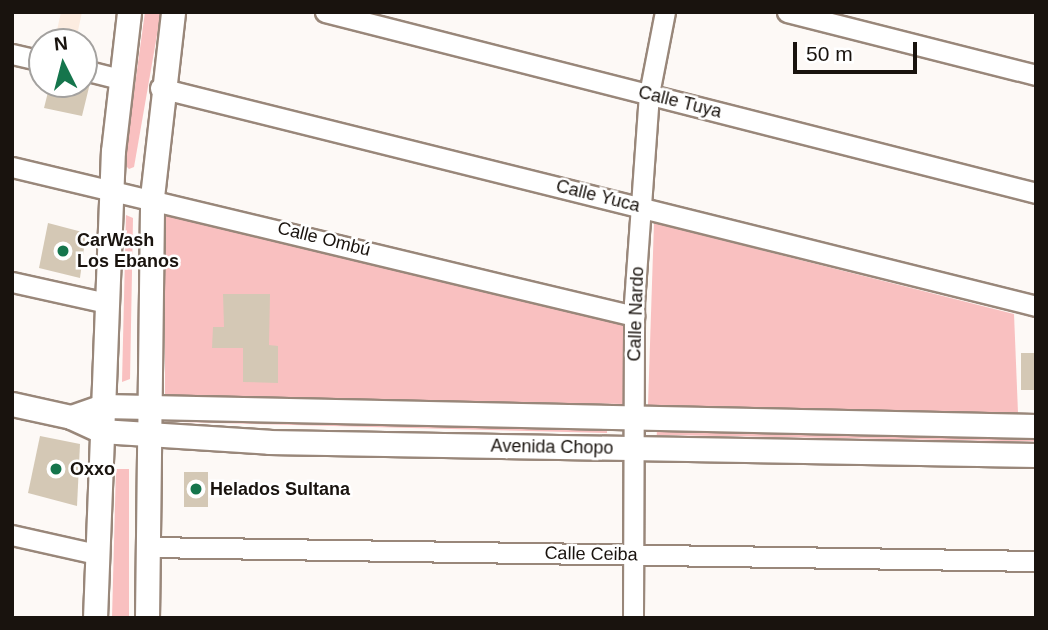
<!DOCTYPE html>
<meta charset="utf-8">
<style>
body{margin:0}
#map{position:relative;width:1048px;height:630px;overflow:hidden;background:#fdf9f6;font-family:Arial,sans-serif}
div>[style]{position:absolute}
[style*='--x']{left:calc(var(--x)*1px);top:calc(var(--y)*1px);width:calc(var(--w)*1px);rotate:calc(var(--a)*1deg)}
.built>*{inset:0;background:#fcece0}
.green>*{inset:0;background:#f9c0c0;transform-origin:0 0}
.building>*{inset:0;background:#d4c8b5;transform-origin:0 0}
.roads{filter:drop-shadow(2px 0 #99877a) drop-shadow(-2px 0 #99877a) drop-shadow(0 2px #99877a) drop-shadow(0 -2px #99877a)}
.minor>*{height:19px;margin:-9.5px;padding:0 9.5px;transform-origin:9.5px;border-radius:9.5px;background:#fff}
.tertiary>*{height:23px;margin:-11.5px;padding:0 11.5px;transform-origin:11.5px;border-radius:11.5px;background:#fff}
.dots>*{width:19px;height:19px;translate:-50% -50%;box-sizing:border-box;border:4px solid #fff;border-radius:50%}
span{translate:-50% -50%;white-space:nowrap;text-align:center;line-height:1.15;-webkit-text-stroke:5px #fff;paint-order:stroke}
.street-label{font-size:18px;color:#19130e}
.poi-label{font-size:18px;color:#19130e;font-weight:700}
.left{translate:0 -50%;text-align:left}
.frame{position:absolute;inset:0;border:14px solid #19130e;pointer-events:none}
.north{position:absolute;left:28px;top:28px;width:70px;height:70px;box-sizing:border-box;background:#fff;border:2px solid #a3a19f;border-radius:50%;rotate:354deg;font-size:19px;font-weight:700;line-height:28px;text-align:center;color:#19130e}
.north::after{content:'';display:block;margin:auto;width:24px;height:32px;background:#15754c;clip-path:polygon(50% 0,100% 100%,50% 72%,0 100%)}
.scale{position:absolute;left:793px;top:42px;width:124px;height:32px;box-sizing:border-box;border:4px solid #19130e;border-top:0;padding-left:9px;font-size:21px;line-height:24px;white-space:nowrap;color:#19130e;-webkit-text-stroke:5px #fff;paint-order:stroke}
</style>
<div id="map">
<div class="built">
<i style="clip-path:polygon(61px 12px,82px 12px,76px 40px,56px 35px)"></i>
</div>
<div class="green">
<i style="clip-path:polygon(145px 12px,161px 12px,134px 167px,129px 169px,124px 164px)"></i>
<i style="clip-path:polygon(165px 206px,626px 323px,624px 404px,165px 396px)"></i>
<i style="clip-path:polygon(126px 215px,133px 218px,130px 379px,122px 382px)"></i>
<i style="clip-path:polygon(654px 223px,1014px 314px,1018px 413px,648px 405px)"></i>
<i style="clip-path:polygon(181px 414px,607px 421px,607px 433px,180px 422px)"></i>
<i style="left:657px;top:423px;width:379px;height:12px;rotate:1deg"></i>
<i style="clip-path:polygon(116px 469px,129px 469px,129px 618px,112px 618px)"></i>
</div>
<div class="building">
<i style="clip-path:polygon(84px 78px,91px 79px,82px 116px,44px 108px,50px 84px,84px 84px)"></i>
<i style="clip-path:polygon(48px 223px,86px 233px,80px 278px,39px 268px)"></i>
<i style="clip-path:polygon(223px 294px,270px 294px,269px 345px,278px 346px,278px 383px,243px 382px,243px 348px,212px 348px,213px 327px,224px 327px)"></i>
<i style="left:1021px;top:353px;width:15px;height:37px"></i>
<i style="clip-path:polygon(40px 436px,80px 444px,77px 506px,28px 493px)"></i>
<i style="left:184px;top:472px;width:24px;height:35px"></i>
</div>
<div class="roads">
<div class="minor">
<i style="--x:325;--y:12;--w:734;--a:14.28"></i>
<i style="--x:787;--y:12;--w:257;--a:14.2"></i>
<i style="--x:12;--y:54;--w:31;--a:13"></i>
<i style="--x:84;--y:70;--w:37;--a:14"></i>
<i style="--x:160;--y:88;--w:903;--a:13.97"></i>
<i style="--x:12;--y:167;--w:640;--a:13.47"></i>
<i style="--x:12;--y:282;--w:97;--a:12.5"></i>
<i style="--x:12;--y:535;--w:86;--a:12.7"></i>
<i style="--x:147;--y:547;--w:889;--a:0.9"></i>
<i style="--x:633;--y:618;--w:315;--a:-89.8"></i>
<i style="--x:634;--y:303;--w:210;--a:-85.9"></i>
<i style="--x:649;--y:94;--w:84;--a:-79"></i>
</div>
<div class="tertiary">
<i style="--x:12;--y:404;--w:60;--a:12.4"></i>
<i style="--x:71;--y:417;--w:33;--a:25"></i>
<i style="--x:101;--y:431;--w:168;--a:3.7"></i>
<i style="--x:269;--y:442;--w:767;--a:0.97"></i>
<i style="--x:71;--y:417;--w:34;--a:-19"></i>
<i style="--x:103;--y:406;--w:933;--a:1.23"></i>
<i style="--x:95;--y:618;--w:467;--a:-87.8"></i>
<i style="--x:113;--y:151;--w:140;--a:-83.4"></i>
<i style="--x:147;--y:618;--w:421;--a:-89.3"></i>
<i style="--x:152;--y:197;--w:186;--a:-83.5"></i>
</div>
</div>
<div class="dots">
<i style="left:63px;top:251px;background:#15754c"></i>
<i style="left:56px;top:469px;background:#15754c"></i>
<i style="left:196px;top:489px;background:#15754c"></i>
</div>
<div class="street-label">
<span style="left:680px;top:102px;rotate:14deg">Calle Tuya</span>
<span style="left:598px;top:196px;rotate:14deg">Calle Yuca</span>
<span style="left:324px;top:239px;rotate:14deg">Calle Ombú</span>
<span style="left:636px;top:314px;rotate:-88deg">Calle Nardo</span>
<span style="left:552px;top:447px;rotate:1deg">Avenida Chopo</span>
<span style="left:591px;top:554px;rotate:1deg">Calle Ceiba</span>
</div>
<div class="poi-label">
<span class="left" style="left:77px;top:251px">CarWash<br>Los Ebanos</span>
<span class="left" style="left:70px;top:469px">Oxxo</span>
<span class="left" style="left:210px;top:489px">Helados Sultana</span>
</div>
<div class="frame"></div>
<div class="north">N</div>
<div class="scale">50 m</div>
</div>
